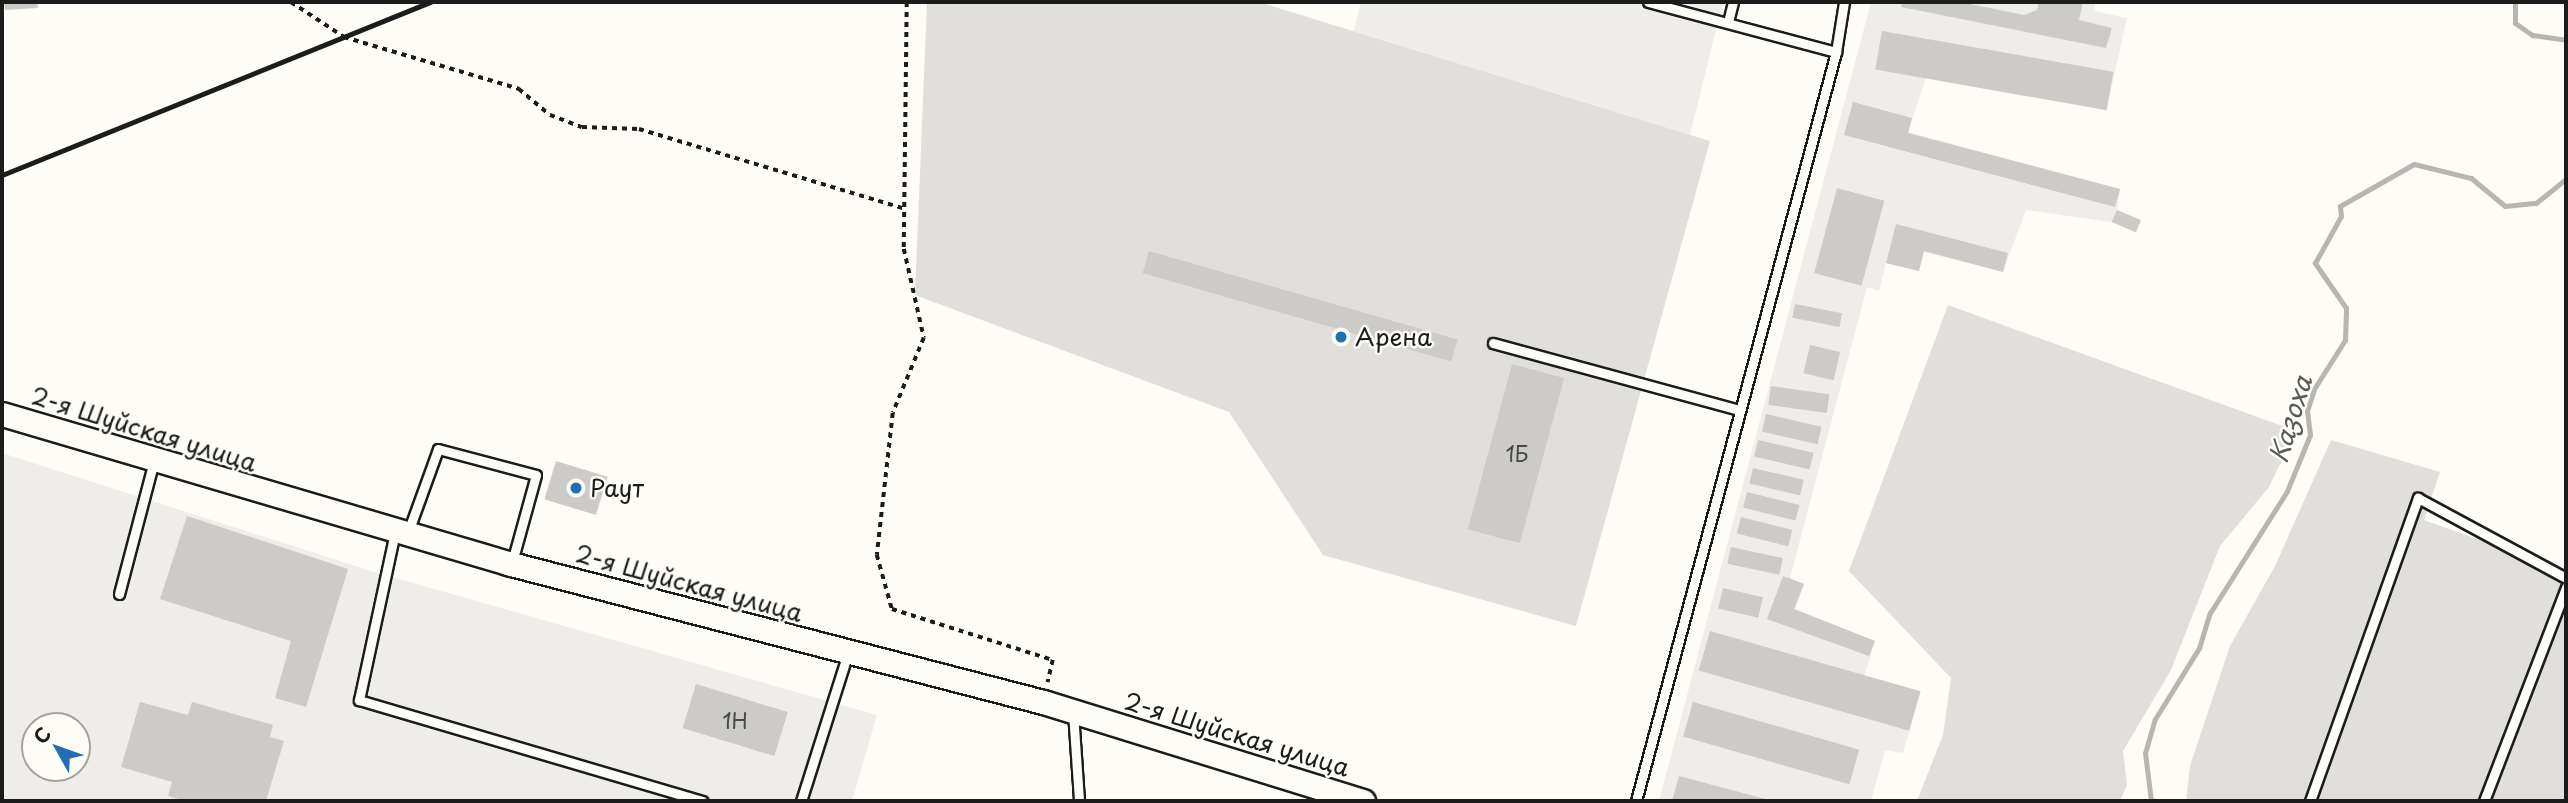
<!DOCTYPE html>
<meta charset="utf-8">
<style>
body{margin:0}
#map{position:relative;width:2568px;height:803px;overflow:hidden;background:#fdfcf7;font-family:"Playpen Sans",sans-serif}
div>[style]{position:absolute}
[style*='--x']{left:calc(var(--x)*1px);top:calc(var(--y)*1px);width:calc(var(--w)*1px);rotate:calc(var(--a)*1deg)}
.built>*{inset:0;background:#eeede9}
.green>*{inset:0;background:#e0dfdb}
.stream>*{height:5px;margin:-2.5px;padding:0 2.5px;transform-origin:2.5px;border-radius:2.5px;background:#b7b6b2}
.building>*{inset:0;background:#cccbc8;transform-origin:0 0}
.path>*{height:3.5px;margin-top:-1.75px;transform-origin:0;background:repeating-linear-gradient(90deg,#1c1c1c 0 5px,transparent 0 10px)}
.roads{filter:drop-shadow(2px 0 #1c1c1c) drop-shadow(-2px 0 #1c1c1c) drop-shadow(0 2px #1c1c1c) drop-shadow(0 -2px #1c1c1c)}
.service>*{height:9px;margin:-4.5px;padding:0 4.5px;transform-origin:4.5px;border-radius:4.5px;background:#fdfcf7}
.tertiary>*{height:23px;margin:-11.5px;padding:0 11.5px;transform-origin:11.5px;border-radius:11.5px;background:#fdfcf7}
.rail>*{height:5px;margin:-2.5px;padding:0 2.5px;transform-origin:2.5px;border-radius:2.5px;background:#1c1c1c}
.dots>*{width:19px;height:19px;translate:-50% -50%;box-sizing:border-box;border:4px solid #fdfcf7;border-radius:50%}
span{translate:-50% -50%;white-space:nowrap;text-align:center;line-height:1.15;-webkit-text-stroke:5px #fdfcf7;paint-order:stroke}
.number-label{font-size:21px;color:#484847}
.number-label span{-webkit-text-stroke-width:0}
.poi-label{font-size:24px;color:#1c1c1c}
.left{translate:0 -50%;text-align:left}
.street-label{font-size:24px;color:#1c1c1c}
.water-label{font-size:26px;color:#5a5a58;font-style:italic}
.frame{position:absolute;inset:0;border:4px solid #1c1c1c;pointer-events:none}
.north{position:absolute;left:21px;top:712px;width:70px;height:70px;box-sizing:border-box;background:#fdfcf7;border:2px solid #a3a29f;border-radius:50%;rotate:310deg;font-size:19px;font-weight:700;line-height:28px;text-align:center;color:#1c1c1c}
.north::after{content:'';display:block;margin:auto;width:24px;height:32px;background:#1f6fb2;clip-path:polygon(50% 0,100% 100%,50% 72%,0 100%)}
</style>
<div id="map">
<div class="built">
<i style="clip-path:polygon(1361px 2px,1723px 2px,1690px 135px,1354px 31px)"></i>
<i style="clip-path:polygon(1871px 2px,2096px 2px,2094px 11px,2127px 18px,2107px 108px,1926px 78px,1908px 132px,2120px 189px,2117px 210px,2141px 220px,2136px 232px,2111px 222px,2026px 210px,2003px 272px,1924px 252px,1919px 271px,1886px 263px,1879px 291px,1867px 287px,1790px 578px,1804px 584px,1795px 609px,1875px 641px,1864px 677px,1920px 693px,1903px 753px,1885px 750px,1871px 801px,1659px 801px)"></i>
<i style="clip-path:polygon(evenodd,2px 453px,371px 571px,877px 715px,852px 801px,2px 801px,2px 453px,35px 726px,77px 726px,77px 768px,35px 768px,35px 726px)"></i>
</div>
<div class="green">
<i style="clip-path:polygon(927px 2px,1259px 2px,1710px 141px,1576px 626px,1323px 555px,1229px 412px,915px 295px)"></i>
<i style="clip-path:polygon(1948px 305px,2296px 431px,2269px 487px,2220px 546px,2171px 670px,2123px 751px,2127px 785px,2120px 801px,1917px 801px,1943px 735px,1951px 678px,1849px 571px)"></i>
<i style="clip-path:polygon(2331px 440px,2440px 472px,2424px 520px,2566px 571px,2566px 801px,2186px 801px,2190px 766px,2230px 646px,2275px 566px)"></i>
</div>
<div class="stream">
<i style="--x:2515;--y:2;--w:21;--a:90"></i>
<i style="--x:2515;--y:23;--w:21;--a:35"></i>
<i style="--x:2532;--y:35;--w:34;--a:8"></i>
<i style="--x:2151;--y:801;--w:48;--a:-97.1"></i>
<i style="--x:2145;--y:753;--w:35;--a:-74"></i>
<i style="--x:2155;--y:719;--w:84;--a:-58.2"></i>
<i style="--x:2199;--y:648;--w:37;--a:-73"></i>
<i style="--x:2210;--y:613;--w:144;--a:-57.7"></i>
<i style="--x:2287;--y:491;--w:61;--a:-67.7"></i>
<i style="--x:2310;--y:435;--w:24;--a:-97"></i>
<i style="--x:2307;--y:411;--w:23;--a:-72"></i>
<i style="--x:2314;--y:389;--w:58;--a:-57.7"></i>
<i style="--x:2345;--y:340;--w:32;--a:-88"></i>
<i style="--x:2346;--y:308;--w:55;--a:-124.6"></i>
<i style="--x:2315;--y:263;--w:54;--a:-61"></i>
<i style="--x:2341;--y:216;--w:10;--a:-96"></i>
<i style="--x:2340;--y:206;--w:85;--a:-29.6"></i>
<i style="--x:2414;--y:164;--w:59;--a:13.8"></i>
<i style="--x:2471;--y:178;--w:44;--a:39.5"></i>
<i style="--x:2505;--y:206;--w:31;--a:-6"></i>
<i style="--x:2536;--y:203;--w:38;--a:-39"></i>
</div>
<div class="building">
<i style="clip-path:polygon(4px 2px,37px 2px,38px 8px,5px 10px)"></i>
<i style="clip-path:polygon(1902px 2px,1960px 2px,2024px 15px,2037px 10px,2039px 2px,2083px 2px,2079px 20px,2112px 28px,2106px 48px,1901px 7px)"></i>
<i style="left:1882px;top:31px;width:235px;height:39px;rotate:10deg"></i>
<i style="clip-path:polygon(1853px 102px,1912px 118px,1908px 133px,2120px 189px,2115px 207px,1844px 135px)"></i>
<i style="left:1837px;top:188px;width:49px;height:88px;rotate:15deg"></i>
<i style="left:2117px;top:210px;width:26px;height:13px;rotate:23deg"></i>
<i style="clip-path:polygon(1896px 224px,2008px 253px,2003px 272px,1924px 251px,1919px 271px,1886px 263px)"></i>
<i style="left:1149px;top:251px;width:321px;height:23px;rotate:16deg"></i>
<i style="left:1795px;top:304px;width:48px;height:14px;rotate:11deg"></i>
<i style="left:1810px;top:345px;width:31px;height:29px;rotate:13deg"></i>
<i style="left:1512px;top:364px;width:54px;height:171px;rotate:15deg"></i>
<i style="left:1771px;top:386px;width:59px;height:19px;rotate:8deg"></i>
<i style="left:1766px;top:414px;width:57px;height:18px;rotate:13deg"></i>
<i style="left:1758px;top:440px;width:57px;height:17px;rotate:13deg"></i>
<i style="left:556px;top:461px;width:54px;height:40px;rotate:17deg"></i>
<i style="left:1753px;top:468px;width:52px;height:16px;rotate:13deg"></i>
<i style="left:1747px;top:492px;width:54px;height:16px;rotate:14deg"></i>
<i style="clip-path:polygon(187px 516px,348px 569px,306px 707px,275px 698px,291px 641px,160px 599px)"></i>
<i style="left:1741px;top:517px;width:53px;height:17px;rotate:14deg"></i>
<i style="left:1731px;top:547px;width:53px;height:17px;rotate:12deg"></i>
<i style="clip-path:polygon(1783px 576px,1804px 584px,1794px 609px,1875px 641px,1869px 656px,1767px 619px)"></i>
<i style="left:1723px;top:588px;width:41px;height:21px;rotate:13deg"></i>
<i style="left:1710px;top:631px;width:219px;height:41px;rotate:16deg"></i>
<i style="left:696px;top:684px;width:96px;height:46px;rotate:17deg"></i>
<i style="clip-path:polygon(140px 702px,188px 715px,192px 702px,273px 725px,270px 737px,284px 741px,266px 801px,186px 801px,168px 796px,172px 782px,121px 767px)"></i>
<i style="left:1693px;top:702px;width:173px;height:36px;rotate:16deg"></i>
<i style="clip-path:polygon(1679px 776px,1769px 800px,1768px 801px,1672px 801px)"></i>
</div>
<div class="path">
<i style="--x:291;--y:2;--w:64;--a:33.4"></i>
<i style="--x:344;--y:37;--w:183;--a:16.5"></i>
<i style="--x:519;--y:89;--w:40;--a:40"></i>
<i style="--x:550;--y:115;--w:34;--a:21"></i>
<i style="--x:582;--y:127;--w:57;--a:2"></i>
<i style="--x:639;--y:129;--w:278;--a:16.7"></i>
<i style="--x:907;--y:2;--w:247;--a:90.7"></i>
<i style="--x:904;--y:249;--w:91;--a:77.3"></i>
<i style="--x:924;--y:338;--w:81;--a:112.5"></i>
<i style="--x:893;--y:413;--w:143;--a:96.4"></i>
<i style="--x:877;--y:555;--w:56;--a:74.5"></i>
<i style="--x:892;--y:609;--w:169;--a:17.6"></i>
<i style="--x:1053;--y:660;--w:23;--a:103"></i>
</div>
<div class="roads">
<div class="service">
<i style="--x:1648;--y:2;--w:195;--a:14.9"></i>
<i style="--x:1728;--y:22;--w:21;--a:-76"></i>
<i style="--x:1493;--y:343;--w:256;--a:15.2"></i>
<i style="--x:395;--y:532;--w:172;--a:102.1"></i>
<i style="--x:359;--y:700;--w:358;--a:16.4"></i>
<i style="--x:408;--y:532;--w:88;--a:-70.1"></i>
<i style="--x:438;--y:449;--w:101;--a:14.9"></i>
<i style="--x:536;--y:475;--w:90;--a:105.4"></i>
<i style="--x:119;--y:594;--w:138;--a:-75.3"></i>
<i style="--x:1073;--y:712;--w:89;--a:86.1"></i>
<i style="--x:801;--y:801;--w:155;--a:-72.4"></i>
<i style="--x:1636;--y:801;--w:775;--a:-75.05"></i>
<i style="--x:1836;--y:52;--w:51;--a:-80.9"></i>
<i style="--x:2310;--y:801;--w:322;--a:-70.4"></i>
<i style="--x:2418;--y:498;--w:168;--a:28.4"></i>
<i style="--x:2484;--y:801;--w:229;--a:-69"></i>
</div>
<div class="tertiary">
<i style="--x:2;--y:414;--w:531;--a:16.42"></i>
<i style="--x:511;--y:564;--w:550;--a:14.54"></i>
<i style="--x:1043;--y:702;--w:335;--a:17.2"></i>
</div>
</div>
<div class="rail">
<i style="--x:2;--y:175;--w:462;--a:-22"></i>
</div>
<div class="dots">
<i style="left:1341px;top:337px;background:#1f6fb2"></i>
<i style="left:576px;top:488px;background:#1f6fb2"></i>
</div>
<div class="number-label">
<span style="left:1517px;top:453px">1Б</span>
<span style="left:735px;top:720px">1Н</span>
</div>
<div class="poi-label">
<span class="left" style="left:1355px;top:337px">Арена</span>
<span class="left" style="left:590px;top:488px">Раут</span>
</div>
<div class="street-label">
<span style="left:144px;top:429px;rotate:17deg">2-я Шуйская улица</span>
<span style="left:689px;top:583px;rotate:15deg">2-я Шуйская улица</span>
<span style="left:1237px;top:734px;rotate:17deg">2-я Шуйская улица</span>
</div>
<div class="water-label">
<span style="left:2290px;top:419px;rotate:-73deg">Казоха</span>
</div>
<div class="frame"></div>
<div class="north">С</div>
</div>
